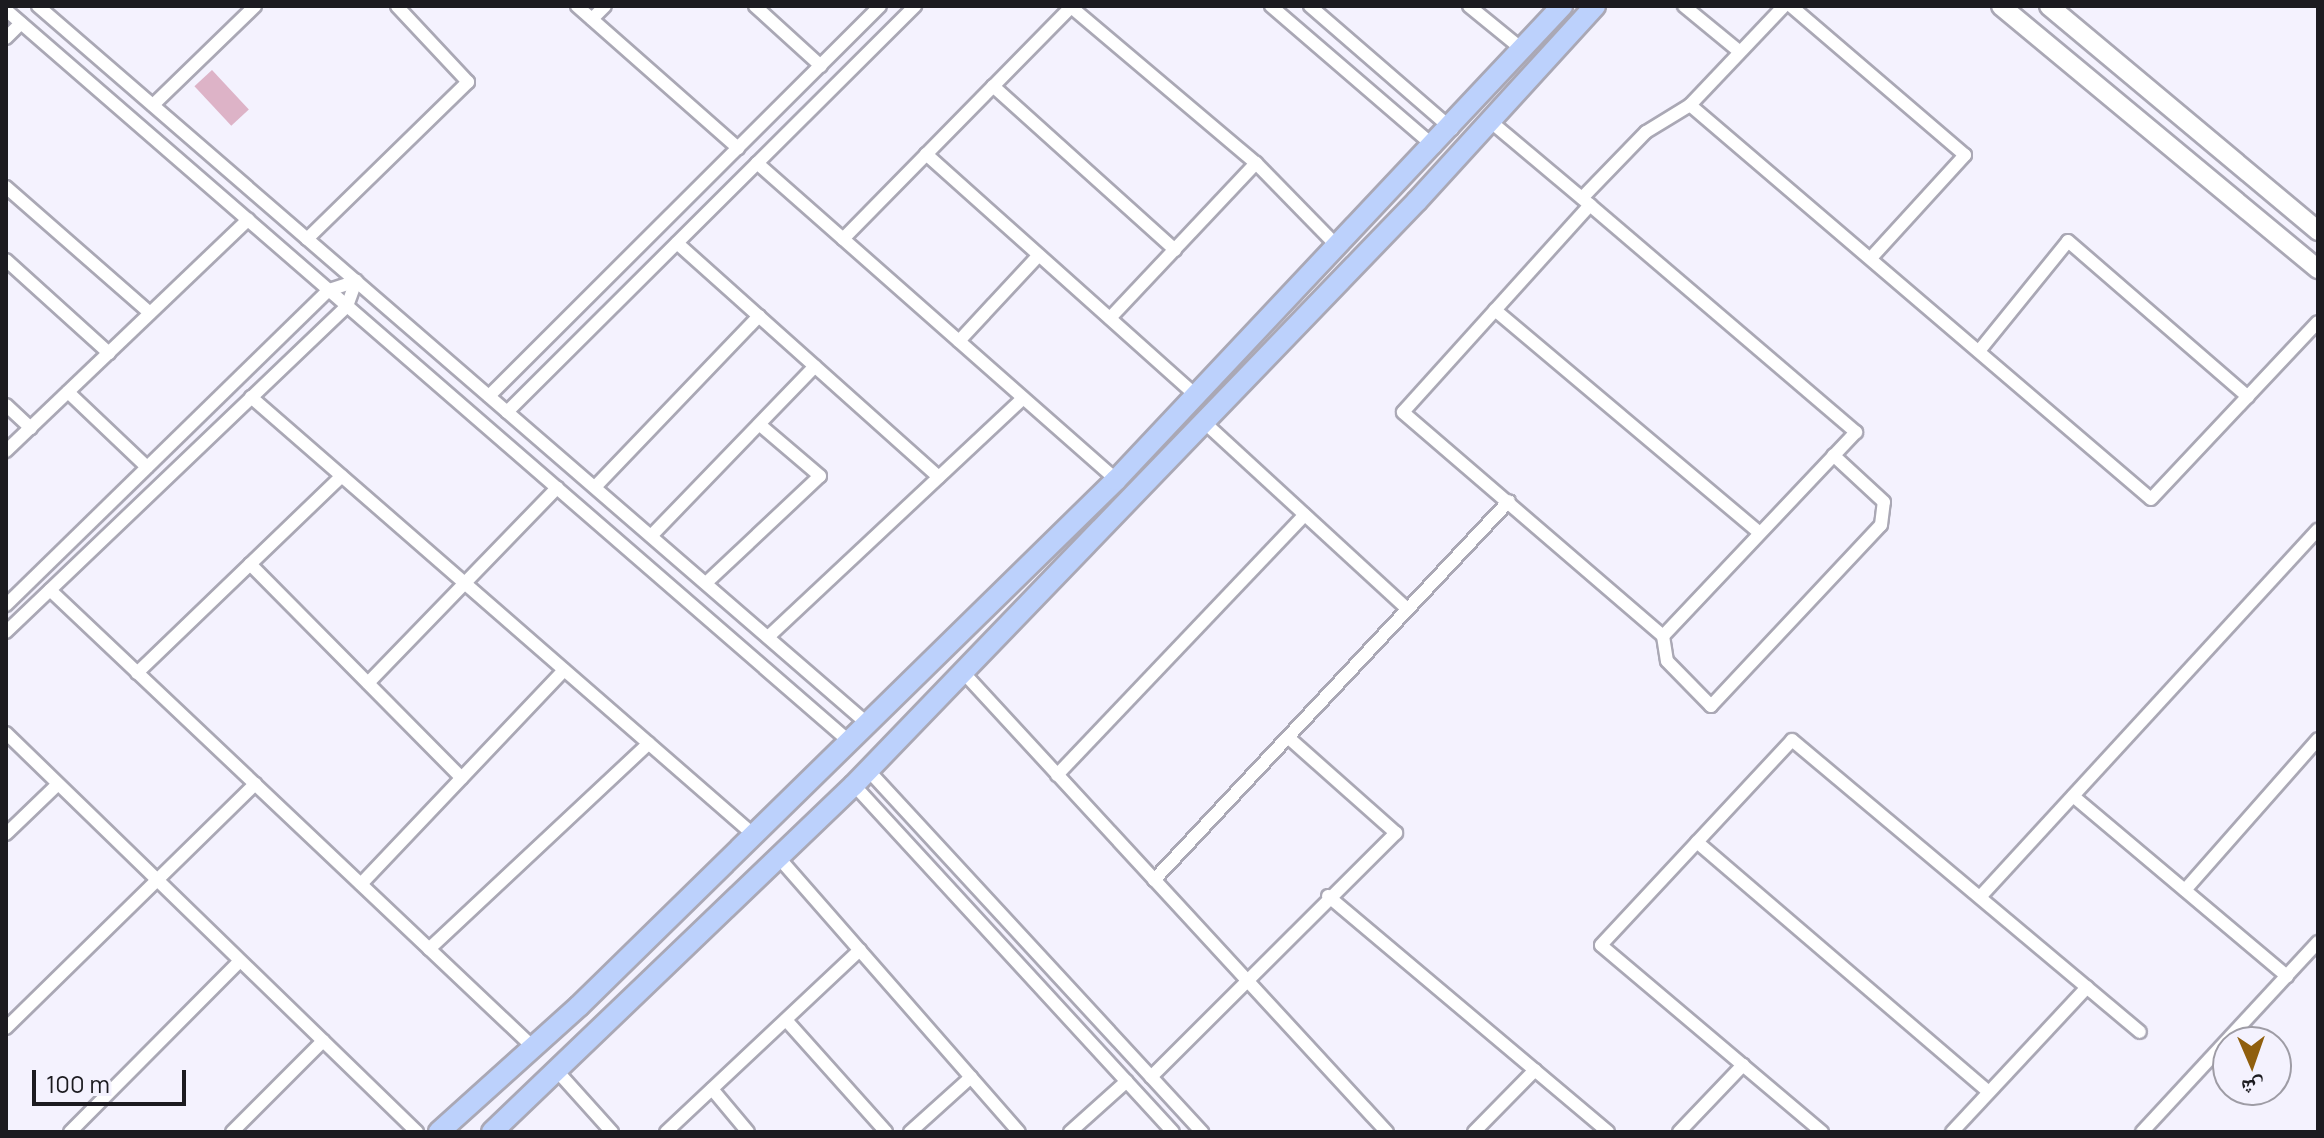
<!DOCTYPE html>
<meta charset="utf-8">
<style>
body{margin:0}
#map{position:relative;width:2324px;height:1138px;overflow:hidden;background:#f4f2fe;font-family:Manrope,"Noto Naskh Arabic",sans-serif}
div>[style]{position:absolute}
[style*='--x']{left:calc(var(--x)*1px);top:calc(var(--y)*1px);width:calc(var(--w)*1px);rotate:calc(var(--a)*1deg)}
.green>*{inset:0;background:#ddb3c7;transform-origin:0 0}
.roads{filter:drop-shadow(2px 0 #aaa8b5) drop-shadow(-2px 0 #aaa8b5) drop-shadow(0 2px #aaa8b5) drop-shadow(0 -2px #aaa8b5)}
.street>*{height:12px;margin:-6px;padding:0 6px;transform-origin:6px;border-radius:6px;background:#fff}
.secondary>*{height:18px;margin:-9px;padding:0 9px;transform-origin:9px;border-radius:9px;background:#fff}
.primary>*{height:20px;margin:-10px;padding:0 10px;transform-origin:10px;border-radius:10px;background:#bcd1fc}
span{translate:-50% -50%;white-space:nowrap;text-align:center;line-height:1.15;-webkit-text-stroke:6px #f4f2fe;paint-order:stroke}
.frame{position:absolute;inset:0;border:8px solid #1c1b20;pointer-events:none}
.north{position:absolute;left:2212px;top:1026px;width:80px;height:80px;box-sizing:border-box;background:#f4f2fe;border:2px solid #9e9ca5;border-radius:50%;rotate:178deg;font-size:22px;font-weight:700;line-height:32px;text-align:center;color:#1c1b20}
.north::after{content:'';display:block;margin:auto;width:28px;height:36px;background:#905f0d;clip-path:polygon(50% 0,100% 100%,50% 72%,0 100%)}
.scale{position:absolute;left:32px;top:1070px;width:154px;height:36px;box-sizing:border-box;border:4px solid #1c1b20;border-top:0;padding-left:10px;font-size:24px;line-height:28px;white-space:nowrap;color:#1c1b20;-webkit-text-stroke:6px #f4f2fe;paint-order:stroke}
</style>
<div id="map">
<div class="green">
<i style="left:212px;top:70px;width:54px;height:24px;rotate:47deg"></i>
</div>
<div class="roads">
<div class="street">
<i style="--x:38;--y:6;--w:1099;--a:40.87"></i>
<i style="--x:577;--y:6;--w:215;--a:41.4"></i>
<i style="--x:755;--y:6;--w:89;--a:42.3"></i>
<i style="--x:1070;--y:6;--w:243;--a:40.2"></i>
<i style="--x:1256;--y:163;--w:117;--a:45.7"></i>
<i style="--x:1271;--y:6;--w:216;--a:40.7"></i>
<i style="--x:1310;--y:6;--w:188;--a:40.9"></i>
<i style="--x:1469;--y:6;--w:70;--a:39.2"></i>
<i style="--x:1684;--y:6;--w:72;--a:39.4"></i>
<i style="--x:1791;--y:6;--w:229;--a:40.6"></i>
<i style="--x:1965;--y:155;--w:139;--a:132.4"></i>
<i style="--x:6;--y:10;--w:1119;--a:40.94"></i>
<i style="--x:592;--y:19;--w:18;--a:-45"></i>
<i style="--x:6;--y:38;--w:21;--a:-45"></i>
<i style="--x:993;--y:86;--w:245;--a:42"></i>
<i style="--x:153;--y:105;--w:142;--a:-44.1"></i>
<i style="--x:1690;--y:105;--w:606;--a:40.52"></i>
<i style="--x:2151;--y:499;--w:243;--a:-46.7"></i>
<i style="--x:1490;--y:121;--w:131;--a:40"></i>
<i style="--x:1590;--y:205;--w:350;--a:40.5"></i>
<i style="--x:1856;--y:432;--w:281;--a:133.4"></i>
<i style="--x:1663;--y:636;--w:343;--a:-139.3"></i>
<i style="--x:1403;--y:412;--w:279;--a:-47.9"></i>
<i style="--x:926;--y:154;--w:363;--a:41.8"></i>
<i style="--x:757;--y:163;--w:479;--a:41.4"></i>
<i style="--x:6;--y:187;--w:191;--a:41.2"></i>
<i style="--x:1582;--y:198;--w:92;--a:-45.9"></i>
<i style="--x:1646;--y:132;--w:52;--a:-31.5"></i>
<i style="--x:1690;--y:105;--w:137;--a:-46.5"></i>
<i style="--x:307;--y:239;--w:225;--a:-44.3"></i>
<i style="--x:468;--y:82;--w:104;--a:-133.1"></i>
<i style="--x:843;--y:239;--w:325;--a:-45.5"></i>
<i style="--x:677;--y:243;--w:351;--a:41.8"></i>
<i style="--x:6;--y:260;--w:139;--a:42.1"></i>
<i style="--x:1495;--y:310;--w:345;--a:40.1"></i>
<i style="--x:1110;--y:318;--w:213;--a:-46.7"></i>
<i style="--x:959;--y:341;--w:117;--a:-47.1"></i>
<i style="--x:1979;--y:351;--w:141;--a:-51"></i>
<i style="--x:2068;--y:241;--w:238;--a:40.9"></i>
<i style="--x:68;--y:392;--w:109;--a:43.5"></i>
<i style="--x:489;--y:396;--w:552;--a:-44.93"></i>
<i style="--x:251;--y:397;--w:668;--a:41.06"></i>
<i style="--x:6;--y:405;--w:34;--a:43"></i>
<i style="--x:507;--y:412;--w:576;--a:-44.86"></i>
<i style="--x:1205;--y:423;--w:275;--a:42.6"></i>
<i style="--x:6;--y:451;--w:335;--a:-43.7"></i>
<i style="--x:595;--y:487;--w:237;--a:-46.2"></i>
<i style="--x:651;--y:536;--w:236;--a:-46"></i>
<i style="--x:250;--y:564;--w:301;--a:45.3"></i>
<i style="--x:706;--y:583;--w:156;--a:-43.2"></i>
<i style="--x:820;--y:476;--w:79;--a:-139.6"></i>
<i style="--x:50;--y:590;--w:665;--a:43.42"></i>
<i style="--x:6;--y:605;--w:451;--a:-44.3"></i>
<i style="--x:329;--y:290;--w:28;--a:-18"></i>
<i style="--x:6;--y:632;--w:472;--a:-43.7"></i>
<i style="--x:347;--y:306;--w:27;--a:-70"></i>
<i style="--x:1663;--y:636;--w:25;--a:81"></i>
<i style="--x:1667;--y:661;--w:63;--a:45.6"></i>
<i style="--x:1711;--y:706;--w:248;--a:-46.8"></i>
<i style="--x:1881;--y:525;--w:23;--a:-83"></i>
<i style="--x:1884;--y:502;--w:69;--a:-137.3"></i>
<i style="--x:768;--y:637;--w:349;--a:-43.1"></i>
<i style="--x:962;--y:671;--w:627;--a:47.33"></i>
<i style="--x:137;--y:673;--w:284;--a:-43.9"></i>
<i style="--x:368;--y:683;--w:272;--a:-45.9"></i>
<i style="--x:6;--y:733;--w:573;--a:44.15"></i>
<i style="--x:868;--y:770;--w:493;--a:47.3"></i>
<i style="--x:1057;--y:775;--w:359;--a:-46.4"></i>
<i style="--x:854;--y:785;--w:471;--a:47.4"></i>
<i style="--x:2073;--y:796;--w:280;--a:40.1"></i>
<i style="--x:6;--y:834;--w:72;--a:-43.9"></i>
<i style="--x:1697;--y:842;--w:384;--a:40.6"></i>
<i style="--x:779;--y:858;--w:364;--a:48.8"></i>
<i style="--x:1154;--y:880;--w:519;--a:-46.87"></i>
<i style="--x:361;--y:884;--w:295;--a:-46.5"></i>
<i style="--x:2185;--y:890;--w:201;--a:-48.6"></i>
<i style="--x:1328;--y:896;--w:366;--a:40.1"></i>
<i style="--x:1980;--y:897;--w:499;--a:-47.4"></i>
<i style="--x:429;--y:949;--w:301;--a:-43.1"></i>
<i style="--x:786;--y:1020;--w:150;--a:48.2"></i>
<i style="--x:6;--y:1028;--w:349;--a:-44.4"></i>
<i style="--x:558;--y:1072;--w:81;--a:48"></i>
<i style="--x:1151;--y:1077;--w:346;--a:-44.9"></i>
<i style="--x:1396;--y:833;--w:144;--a:-138.4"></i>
<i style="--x:712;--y:1089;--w:56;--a:50.1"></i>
<i style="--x:70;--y:1132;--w:241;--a:-45.2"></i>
<i style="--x:232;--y:1132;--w:129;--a:-45"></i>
<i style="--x:666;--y:1132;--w:266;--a:-43.2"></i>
<i style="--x:910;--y:1132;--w:82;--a:-42"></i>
<i style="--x:1070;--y:1132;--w:76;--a:-41.8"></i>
<i style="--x:1474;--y:1132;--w:87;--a:-45.5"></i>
<i style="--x:1679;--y:1132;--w:93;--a:-46.3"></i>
<i style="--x:1822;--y:1132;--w:289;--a:-139.8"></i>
<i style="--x:1601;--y:945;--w:280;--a:-47"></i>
<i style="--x:1792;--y:740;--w:454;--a:40"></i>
<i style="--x:1952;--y:1132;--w:198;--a:-47"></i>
<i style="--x:2142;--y:1132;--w:259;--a:-47.2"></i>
</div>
<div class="secondary">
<i style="--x:2001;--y:6;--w:412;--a:39.7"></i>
<i style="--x:2049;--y:6;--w:351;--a:39.9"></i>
</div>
<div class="primary">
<i style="--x:439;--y:1132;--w:188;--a:-42"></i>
<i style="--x:579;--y:1006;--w:752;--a:-44.41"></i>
<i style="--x:1116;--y:480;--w:651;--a:-46.74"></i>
<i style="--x:492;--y:1132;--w:501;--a:-43.79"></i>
<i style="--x:854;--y:785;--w:811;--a:-46.05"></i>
<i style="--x:1417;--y:201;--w:264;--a:-47.6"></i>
</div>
</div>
<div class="frame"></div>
<div class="north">ش</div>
<div class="scale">100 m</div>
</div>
